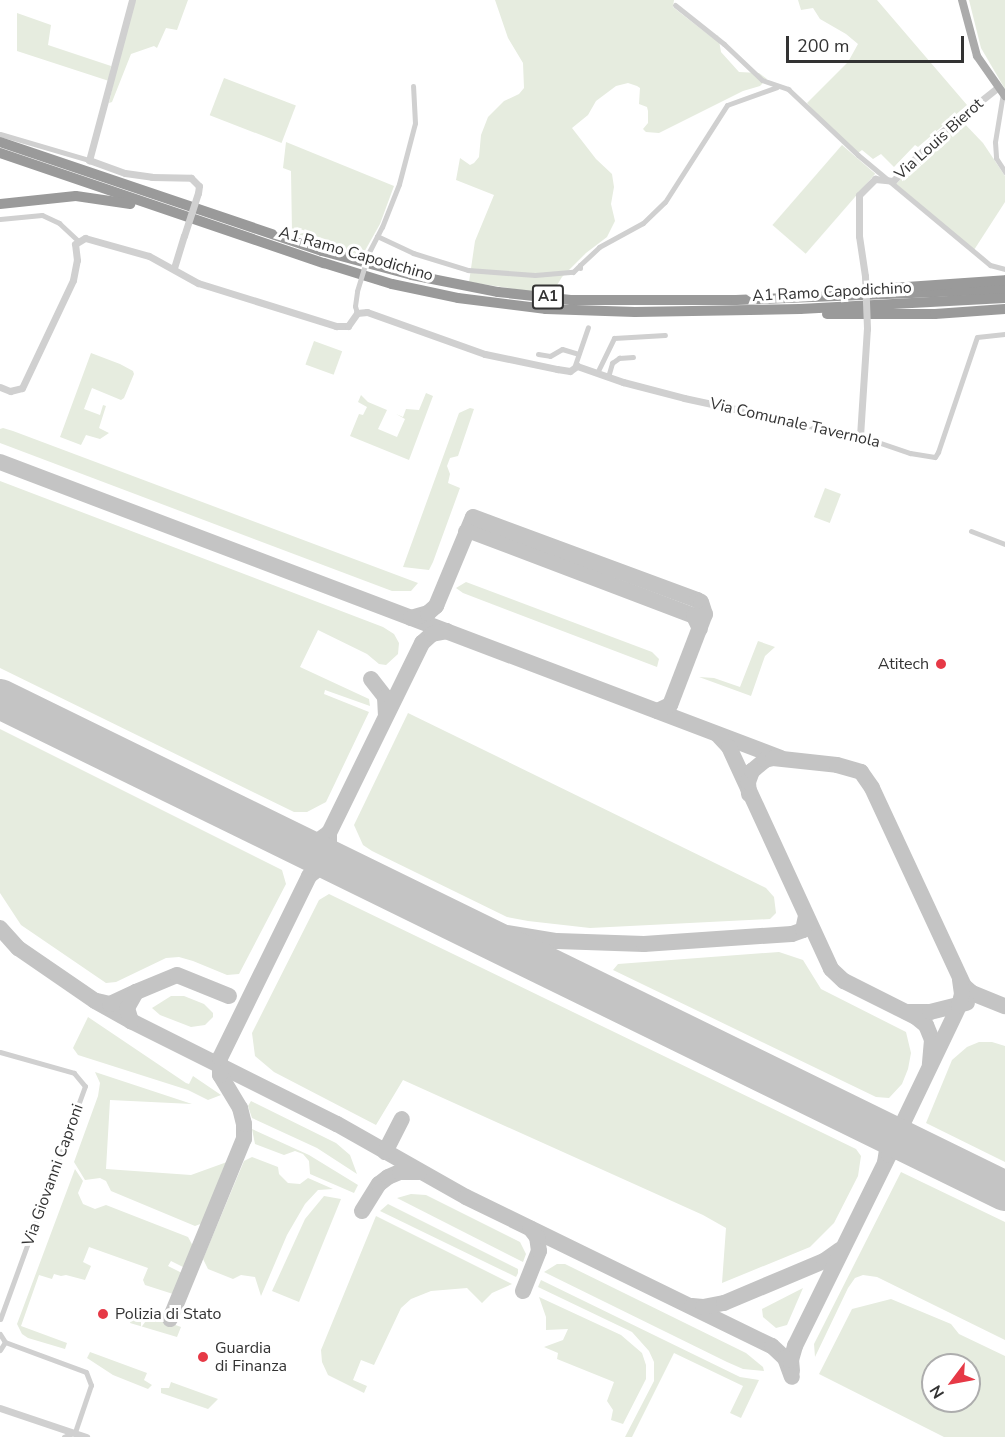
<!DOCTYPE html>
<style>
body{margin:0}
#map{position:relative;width:1005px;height:1437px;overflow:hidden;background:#fff;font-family:"Nunito Sans",sans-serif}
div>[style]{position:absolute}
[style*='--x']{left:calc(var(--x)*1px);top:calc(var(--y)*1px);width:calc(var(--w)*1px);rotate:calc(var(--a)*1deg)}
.green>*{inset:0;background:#e6ecdf;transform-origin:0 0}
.taxiway>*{height:16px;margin:-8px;padding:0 8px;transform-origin:8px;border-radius:8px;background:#c4c4c4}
.runway>*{height:40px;margin:-20px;padding:0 20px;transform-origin:20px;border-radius:20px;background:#c4c4c4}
.minor>*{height:5px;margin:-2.5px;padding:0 2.5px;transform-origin:2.5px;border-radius:2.5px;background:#d0d0d0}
.tertiary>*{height:7px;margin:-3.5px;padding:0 3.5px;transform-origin:3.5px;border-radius:3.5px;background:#d0d0d0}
.primary>*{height:8px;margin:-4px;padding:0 4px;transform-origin:4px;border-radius:4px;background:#ababab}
.motorway>*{height:10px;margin:-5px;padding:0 5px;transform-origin:5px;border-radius:5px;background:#9a9a9a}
.minor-bridge>*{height:5px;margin:-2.5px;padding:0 2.5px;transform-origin:2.5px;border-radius:2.5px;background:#d0d0d0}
.tertiary-bridge>*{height:7px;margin:-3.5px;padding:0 3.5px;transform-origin:3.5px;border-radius:3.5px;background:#d0d0d0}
.dots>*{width:16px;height:16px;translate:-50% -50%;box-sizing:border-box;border:3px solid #fff;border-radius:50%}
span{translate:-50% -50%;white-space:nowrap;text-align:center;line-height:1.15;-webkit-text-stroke:6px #fff;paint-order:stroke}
.shield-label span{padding:2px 4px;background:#fff;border:2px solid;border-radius:4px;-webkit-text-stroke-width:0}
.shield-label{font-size:15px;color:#333;font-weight:700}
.street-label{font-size:16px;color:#333}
.poi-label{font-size:16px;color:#333}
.right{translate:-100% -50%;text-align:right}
.left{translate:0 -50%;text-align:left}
.north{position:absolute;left:921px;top:1353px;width:60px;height:60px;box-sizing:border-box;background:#fff;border:2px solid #adadad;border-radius:50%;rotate:238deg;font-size:16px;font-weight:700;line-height:24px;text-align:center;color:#333}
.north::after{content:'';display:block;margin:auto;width:21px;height:27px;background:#e63946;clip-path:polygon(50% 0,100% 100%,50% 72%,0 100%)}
.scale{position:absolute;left:786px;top:36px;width:178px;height:27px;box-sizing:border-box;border:3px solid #333;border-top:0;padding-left:8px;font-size:18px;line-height:21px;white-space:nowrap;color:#333;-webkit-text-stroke:4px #fff;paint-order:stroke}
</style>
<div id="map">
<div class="green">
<i style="clip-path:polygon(136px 0,188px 0,177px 30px,166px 28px,157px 48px,154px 46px,131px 54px,112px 102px,109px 103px,125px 30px)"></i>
<i style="clip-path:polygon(495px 0,674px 0,673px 7px,683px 15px,714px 39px,718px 35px,721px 52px,739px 72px,759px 73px,767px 79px,760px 86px,743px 91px,659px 133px,646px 132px,643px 129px,648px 123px,648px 111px,647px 107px,639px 104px,640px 88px,637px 86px,628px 83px,616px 86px,596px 101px,588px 115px,572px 128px,596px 159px,612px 174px,614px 187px,611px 204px,615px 221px,607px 237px,586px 253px,562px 277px,554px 290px,541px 293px,469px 282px,475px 241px,494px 195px,456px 180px,460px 158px,470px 165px,474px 163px,479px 157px,481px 135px,488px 117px,504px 101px,519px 94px,524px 88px,523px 63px,508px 38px)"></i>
<i style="clip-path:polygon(798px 0,877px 0,967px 105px,918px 147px,915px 145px,894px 167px,881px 154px,873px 159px,862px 150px,858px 153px,829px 129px,807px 103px,848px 62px,858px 44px,846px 34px,820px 19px,813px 8px,801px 10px)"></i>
<i style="clip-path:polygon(969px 0,1005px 0,1005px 89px,981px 48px)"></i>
<i style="clip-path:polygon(17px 13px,51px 25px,48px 45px,111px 66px,109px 81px,17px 51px)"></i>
<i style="left:224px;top:78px;width:77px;height:40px;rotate:21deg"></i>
<i style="clip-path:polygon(961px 120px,983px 143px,1005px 176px,1005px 202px,974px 250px,896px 184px)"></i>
<i style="clip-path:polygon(286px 142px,394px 186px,380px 224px,362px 256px,310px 237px,292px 233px,291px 171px,283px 168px)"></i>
<i style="left:842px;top:145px;width:44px;height:106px;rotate:41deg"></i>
<i style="left:314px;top:341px;width:30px;height:25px;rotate:20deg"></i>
<i style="clip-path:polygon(91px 353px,120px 364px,133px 371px,134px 374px,124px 398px,121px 400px,92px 388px,84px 409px,100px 415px,103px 405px,106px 406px,99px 428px,109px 433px,100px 439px,86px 435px,81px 445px,60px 437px)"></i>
<i style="clip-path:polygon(426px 393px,433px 396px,409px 460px,350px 436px,359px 414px,363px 415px,367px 407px,358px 402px,361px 395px,368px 402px,387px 410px,378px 429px,397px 437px,405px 419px,396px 414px,403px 417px,406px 409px,419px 410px)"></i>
<i style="clip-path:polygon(470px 408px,474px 409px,458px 456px,450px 458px,447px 466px,450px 474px,448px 483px,460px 488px,433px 562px,429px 570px,403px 567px,459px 413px)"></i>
<i style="clip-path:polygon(3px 428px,13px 431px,418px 583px,411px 591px,392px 591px,0 443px,0 429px)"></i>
<i style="clip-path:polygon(0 481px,383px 627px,394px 634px,399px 643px,398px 654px,386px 665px,379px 664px,367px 654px,318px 630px,300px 667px,369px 699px,370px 706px,325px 690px,324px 694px,369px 712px,326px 802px,307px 812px,294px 812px,0 668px)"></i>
<i style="left:825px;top:488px;width:17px;height:31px;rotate:21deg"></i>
<i style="clip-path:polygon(466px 582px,652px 652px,659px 659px,657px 667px,463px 593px,456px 588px)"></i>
<i style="clip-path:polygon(758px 641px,775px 647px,765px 656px,751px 696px,699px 677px,714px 678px,740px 687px)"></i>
<i style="clip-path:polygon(408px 713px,766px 888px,774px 897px,776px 913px,770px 919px,590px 928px,528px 921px,507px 917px,372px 851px,363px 845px,354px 825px)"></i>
<i style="clip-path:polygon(0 729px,282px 870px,286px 884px,239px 974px,227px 975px,193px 961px,179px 957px,166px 958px,116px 982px,106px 983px,21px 925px,0 893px)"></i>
<i style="clip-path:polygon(329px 894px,856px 1149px,861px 1156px,858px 1176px,834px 1223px,810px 1247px,722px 1283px,726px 1228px,703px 1215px,403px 1080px,376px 1125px,274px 1072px,255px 1056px,252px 1033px,319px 900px)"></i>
<i style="clip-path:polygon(779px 952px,803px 960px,821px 989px,906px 1032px,911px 1053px,908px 1069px,902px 1084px,889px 1098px,876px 1097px,613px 970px,618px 964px)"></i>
<i style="clip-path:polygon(171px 996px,184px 996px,204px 1004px,213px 1013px,213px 1017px,205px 1025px,191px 1027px,160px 1015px,152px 1008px)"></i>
<i style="clip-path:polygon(88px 1017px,186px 1083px,189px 1084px,193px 1076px,221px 1095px,208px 1100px,188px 1090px,78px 1055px,73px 1048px)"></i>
<i style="clip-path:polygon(979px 1042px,992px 1042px,1005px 1046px,1005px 1162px,926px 1123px,952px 1060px,967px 1047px)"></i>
<i style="clip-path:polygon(95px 1072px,192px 1104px,110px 1100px,106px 1169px,191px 1175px,227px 1162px,203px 1223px,195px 1226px,111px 1191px,106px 1181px,100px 1178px,85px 1180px,74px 1162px,98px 1096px,100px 1083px)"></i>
<i style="clip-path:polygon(251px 1101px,336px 1143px,350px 1155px,357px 1174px,317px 1148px,252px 1118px,248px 1106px)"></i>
<i style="clip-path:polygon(252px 1129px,309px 1155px,358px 1185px,354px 1193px,310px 1174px,309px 1161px,303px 1154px,295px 1151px,284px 1155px,255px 1144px)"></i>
<i style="clip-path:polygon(252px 1157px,278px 1167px,279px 1174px,288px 1183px,300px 1184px,308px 1178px,333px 1189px,318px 1190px,305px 1204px,287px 1235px,261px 1296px,255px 1277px,241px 1275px,233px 1279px,208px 1269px,203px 1259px,244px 1161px)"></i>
<i style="clip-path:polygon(75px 1169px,83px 1181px,78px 1193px,83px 1204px,95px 1209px,106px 1205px,188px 1237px,193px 1246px,185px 1268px,171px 1261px,168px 1266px,182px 1273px,173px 1294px,145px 1285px,143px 1280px,148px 1268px,89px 1247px,83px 1262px,91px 1266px,85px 1280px,66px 1275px,61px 1276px,54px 1274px,52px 1279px,39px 1275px,21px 1326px,67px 1343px,65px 1349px,28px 1338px,22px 1334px,17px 1324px)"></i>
<i style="clip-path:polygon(901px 1172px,1005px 1222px,1005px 1340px,877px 1277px,863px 1275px,855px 1278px,848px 1288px,815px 1357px,814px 1344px)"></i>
<i style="clip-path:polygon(411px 1194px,426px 1195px,520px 1242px,526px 1254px,523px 1262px,397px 1198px)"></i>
<i style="clip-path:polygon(324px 1196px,341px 1199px,299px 1302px,272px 1291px,305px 1219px)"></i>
<i style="clip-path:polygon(388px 1204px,518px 1269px,518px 1273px,516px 1277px,380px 1211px)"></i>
<i style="clip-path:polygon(376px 1216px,512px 1284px,492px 1293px,482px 1303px,467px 1288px,431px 1291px,411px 1299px,401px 1308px,374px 1365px,361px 1360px,353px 1380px,367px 1386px,364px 1393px,328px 1375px,322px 1362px,321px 1350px)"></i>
<i style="clip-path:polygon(557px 1264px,565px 1264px,746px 1353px,763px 1367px,764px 1371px,743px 1369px,727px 1362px,544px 1272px)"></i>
<i style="clip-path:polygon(541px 1280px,740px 1377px,759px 1380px,741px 1418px,730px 1413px,743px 1386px,674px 1353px,632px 1437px,625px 1437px,654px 1381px,654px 1362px,649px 1351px,632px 1332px,538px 1287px)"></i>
<i style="clip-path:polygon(803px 1288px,787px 1325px,776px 1328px,763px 1317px,762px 1309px)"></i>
<i style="clip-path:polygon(539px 1297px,621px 1335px,642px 1353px,646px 1365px,646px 1379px,623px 1424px,611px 1420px,613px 1410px,607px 1401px,614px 1382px,557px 1359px,558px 1353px,544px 1347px,563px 1340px,568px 1329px,546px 1330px,546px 1317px)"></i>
<i style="clip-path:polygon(evenodd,891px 1299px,951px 1324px,959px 1334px,1005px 1356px,1005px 1437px,944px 1437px,819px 1374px,852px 1309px,891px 1299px,933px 1365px,969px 1365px,969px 1401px,933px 1401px,933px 1365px)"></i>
<i style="clip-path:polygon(134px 1310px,181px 1327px,177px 1337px,130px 1323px)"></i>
<i style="clip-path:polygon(90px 1352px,147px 1373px,144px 1380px,152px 1385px,148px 1389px,113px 1375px,87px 1358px)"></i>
<i style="clip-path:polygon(171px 1382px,218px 1399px,208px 1409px,161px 1393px,161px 1388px,169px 1388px)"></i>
</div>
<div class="taxiway">
<i style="--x:0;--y:462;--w:835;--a:20.76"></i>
<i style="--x:466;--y:532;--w:7;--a:0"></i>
<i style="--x:473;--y:532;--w:236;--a:20.8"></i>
<i style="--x:694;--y:616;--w:14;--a:65"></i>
<i style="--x:411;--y:618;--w:18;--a:-16"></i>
<i style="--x:428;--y:613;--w:11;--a:-41"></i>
<i style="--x:436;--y:606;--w:96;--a:-67.4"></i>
<i style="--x:473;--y:517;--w:239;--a:20.3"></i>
<i style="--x:697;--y:600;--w:4;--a:27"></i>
<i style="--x:701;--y:602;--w:13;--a:72"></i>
<i style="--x:705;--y:614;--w:97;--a:111"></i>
<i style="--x:670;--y:705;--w:14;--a:155"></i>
<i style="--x:371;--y:679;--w:23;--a:52"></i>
<i style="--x:385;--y:697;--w:17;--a:87"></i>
<i style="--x:718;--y:735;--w:16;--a:47"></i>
<i style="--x:729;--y:747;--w:244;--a:65.3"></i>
<i style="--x:831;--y:969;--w:18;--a:43"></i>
<i style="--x:844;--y:981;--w:80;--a:26.6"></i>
<i style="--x:916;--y:1017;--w:13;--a:39"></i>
<i style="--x:926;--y:1025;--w:16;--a:68"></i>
<i style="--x:932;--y:1040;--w:25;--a:95"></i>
<i style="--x:749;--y:794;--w:12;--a:-95"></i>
<i style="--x:748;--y:782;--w:12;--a:-70"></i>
<i style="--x:752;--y:771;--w:17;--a:-40"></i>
<i style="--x:765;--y:760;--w:8;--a:-14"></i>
<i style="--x:773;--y:758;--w:64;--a:6.2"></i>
<i style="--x:837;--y:765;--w:25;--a:16"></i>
<i style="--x:861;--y:772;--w:19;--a:55"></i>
<i style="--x:872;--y:788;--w:218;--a:65.1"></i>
<i style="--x:964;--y:986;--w:11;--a:41"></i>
<i style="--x:972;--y:993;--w:35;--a:22"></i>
<i style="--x:297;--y:845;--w:18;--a:-6"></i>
<i style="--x:315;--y:843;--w:17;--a:-36"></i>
<i style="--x:341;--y:866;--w:22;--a:-124"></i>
<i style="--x:329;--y:848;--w:15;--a:-90"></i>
<i style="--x:329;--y:833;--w:212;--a:-63.9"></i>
<i style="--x:422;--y:643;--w:13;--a:-42"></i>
<i style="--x:432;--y:634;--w:15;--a:-11"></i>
<i style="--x:463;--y:926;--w:95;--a:9.1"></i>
<i style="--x:557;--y:941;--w:87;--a:2"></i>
<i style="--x:644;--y:944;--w:148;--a:-3.9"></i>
<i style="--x:792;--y:934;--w:12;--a:-20"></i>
<i style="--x:803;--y:930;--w:14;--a:-78"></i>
<i style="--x:0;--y:928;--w:27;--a:48"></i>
<i style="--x:18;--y:948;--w:93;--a:34.5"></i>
<i style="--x:95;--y:1001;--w:41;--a:29.1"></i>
<i style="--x:131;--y:1021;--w:230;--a:26.6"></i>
<i style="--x:337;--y:1124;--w:148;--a:29.5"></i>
<i style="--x:466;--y:1197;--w:340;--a:26"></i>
<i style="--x:772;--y:1346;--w:18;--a:43"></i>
<i style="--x:785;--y:1358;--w:20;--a:70"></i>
<i style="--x:136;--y:992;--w:44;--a:-22.5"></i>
<i style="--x:177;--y:975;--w:56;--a:22"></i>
<i style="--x:97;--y:1001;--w:13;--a:13"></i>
<i style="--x:110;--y:1004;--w:29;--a:-25"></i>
<i style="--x:136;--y:992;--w:18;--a:119"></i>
<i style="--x:127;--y:1008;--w:14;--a:73"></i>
<i style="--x:907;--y:1012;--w:23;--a:0"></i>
<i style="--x:930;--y:1012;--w:38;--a:-14"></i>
<i style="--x:859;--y:1120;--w:22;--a:30"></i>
<i style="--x:878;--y:1131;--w:11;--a:52"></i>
<i style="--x:885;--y:1140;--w:10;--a:79"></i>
<i style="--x:887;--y:1150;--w:12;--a:99"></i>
<i style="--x:916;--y:1148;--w:13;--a:-141"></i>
<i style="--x:906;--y:1140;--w:14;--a:-111"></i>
<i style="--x:901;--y:1127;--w:134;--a:-64.4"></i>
<i style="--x:959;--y:1006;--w:12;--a:-76"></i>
<i style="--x:962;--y:994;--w:15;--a:-98"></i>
<i style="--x:385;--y:1152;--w:37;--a:-63"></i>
<i style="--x:362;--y:1211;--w:32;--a:-58"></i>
<i style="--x:379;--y:1184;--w:11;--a:-38"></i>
<i style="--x:388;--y:1177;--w:13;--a:-23"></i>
<i style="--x:400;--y:1172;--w:19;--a:0"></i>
<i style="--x:523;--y:1291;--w:43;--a:-68.2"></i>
<i style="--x:539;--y:1251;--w:14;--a:-98"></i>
<i style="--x:537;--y:1237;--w:11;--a:-128"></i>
<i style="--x:692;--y:1306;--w:11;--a:5"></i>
<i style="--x:703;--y:1307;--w:21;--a:-11"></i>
<i style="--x:724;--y:1303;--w:108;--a:-22.8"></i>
<i style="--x:824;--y:1261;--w:19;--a:-35"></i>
<i style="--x:170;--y:1319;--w:195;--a:-67.7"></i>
<i style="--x:244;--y:1139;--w:15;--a:-90"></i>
<i style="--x:244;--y:1124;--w:16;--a:-104"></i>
<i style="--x:240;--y:1108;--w:39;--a:-121"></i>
<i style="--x:220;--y:1075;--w:17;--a:-90"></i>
<i style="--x:220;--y:1058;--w:203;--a:-63.9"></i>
<i style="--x:309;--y:876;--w:18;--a:-38"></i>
<i style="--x:323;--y:865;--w:18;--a:3"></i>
<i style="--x:792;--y:1371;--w:11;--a:-95"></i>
<i style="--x:791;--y:1360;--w:15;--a:-74"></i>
<i style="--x:795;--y:1346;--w:213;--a:-63.8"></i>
<i style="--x:889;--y:1155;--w:13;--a:-45"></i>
<i style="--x:898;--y:1146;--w:20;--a:9"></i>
</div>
<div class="runway">
<i style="--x:0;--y:699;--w:1119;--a:26.08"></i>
</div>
<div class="minor">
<i style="--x:675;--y:5;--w:63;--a:38.5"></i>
<i style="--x:724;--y:44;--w:52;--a:43.5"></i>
<i style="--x:762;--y:80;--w:28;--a:19"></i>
<i style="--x:788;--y:89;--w:96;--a:43.3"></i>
<i style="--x:858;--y:155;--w:172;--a:39.8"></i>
<i style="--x:990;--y:265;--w:16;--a:15"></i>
<i style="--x:1003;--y:93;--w:50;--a:99.3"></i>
<i style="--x:995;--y:142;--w:16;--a:86"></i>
<i style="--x:996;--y:158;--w:17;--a:57"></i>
<i style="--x:0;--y:134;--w:93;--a:16.3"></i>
<i style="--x:0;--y:219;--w:42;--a:-5.4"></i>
<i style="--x:42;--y:215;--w:19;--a:25"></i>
<i style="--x:59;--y:223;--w:26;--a:43"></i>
<i style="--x:377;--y:236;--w:40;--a:25"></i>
<i style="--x:413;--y:253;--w:58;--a:17.2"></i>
<i style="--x:468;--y:270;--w:67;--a:4.3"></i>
<i style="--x:535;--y:275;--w:38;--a:-5"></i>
<i style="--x:573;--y:272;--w:10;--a:-45"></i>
<i style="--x:368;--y:254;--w:30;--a:-63"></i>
<i style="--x:382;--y:227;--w:46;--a:-68.4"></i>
<i style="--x:399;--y:184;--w:63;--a:-75.3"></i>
<i style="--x:415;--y:123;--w:37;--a:-93"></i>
<i style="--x:580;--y:268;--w:3;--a:-90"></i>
<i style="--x:580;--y:265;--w:26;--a:-43"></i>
<i style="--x:599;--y:247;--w:50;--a:-28.6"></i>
<i style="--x:643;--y:223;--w:30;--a:-44"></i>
<i style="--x:665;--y:202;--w:115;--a:-57.4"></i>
<i style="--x:727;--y:105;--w:53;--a:-19.8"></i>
<i style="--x:357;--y:313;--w:7;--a:-106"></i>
<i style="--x:355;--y:306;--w:15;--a:-82"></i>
<i style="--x:538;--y:354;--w:12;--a:9"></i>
<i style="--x:550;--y:356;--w:14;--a:-30"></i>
<i style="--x:562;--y:349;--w:17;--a:17"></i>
<i style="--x:574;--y:368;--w:43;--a:-71.1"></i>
<i style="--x:597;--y:373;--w:39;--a:-64"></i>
<i style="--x:614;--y:338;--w:51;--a:-3.4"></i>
<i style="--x:608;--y:377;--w:15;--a:-74"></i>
<i style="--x:612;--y:363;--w:9;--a:-36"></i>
<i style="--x:619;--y:358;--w:14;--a:-4"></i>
<i style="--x:860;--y:436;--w:53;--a:18.8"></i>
<i style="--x:910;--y:453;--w:25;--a:9"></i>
<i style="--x:935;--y:457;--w:6;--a:-59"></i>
<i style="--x:938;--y:452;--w:121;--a:-71.3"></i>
<i style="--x:977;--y:337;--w:28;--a:-6"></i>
<i style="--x:971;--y:531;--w:36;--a:21"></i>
<i style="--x:0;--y:1052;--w:77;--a:15.8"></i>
<i style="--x:74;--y:1073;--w:17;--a:50"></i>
<i style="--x:85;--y:1086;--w:248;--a:110"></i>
<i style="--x:0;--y:1334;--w:9;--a:58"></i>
<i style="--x:5;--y:1342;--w:86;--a:20.3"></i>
<i style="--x:86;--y:1372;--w:14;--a:69"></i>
<i style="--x:91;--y:1385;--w:50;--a:108.8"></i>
<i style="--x:75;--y:1432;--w:12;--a:156"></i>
<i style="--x:0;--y:1350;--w:9;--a:-58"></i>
</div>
<div class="tertiary">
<i style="--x:132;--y:0;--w:166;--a:105"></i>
<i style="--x:89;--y:160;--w:38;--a:20"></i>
<i style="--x:125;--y:173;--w:27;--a:8"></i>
<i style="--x:152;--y:177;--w:39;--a:1"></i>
<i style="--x:191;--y:178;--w:11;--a:45"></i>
<i style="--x:199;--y:186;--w:7;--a:98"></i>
<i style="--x:174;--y:268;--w:34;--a:-73"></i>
<i style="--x:865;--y:276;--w:40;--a:-98.5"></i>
<i style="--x:859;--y:236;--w:41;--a:-90"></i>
<i style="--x:859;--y:195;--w:23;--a:-45"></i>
<i style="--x:875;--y:179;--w:18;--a:6"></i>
<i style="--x:893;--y:181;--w:64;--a:-45.6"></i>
<i style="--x:938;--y:135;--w:75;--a:-38.5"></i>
<i style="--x:0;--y:387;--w:11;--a:22"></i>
<i style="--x:10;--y:391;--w:12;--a:-14"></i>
<i style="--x:22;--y:388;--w:119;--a:-64.7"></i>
<i style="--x:73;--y:280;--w:20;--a:-79"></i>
<i style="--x:77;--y:260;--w:16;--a:-97"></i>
<i style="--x:75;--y:244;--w:12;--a:-31"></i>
<i style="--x:85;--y:238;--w:66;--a:15.7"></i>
<i style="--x:149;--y:256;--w:56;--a:28.9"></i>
<i style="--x:198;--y:283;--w:145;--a:17.3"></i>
<i style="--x:336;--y:326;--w:12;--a:0"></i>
<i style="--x:348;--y:326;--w:16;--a:-55"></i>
<i style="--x:357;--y:313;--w:10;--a:-6"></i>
<i style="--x:367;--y:312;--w:125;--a:19.6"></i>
<i style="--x:485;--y:354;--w:74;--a:11.8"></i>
<i style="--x:557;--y:369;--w:13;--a:9"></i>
<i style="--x:570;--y:371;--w:9;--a:-36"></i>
<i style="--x:577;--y:366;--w:49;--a:19.2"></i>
<i style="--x:623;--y:382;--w:63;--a:14.7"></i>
<i style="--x:684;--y:398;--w:180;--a:12.2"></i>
<i style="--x:860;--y:436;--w:107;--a:-86.3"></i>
<i style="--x:0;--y:1408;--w:91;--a:18.6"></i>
</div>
<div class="primary">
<i style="--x:962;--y:0;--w:58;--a:75"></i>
<i style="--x:977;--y:56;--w:49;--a:55"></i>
</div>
<div class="motorway">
<i style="--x:0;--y:142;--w:340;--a:18.7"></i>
<i style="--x:322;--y:251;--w:93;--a:14.9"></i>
<i style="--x:412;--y:275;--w:88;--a:11.2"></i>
<i style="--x:498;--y:292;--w:73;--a:6.3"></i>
<i style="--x:571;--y:300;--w:165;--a:0"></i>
<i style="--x:736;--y:300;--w:269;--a:-2.3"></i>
<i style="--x:0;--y:153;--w:342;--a:18.8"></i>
<i style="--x:324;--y:263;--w:71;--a:17.2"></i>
<i style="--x:392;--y:284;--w:67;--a:12"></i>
<i style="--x:458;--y:298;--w:89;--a:7.1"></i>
<i style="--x:546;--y:309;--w:89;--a:1.9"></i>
<i style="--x:635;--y:312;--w:165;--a:-1"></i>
<i style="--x:800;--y:309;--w:205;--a:-3.1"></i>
<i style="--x:0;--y:204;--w:76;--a:-6"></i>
<i style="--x:76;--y:196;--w:55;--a:8.4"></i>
<i style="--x:892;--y:288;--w:113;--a:-4"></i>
<i style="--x:827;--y:314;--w:108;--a:0"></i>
<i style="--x:935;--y:314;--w:70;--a:-4.1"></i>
</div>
<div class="minor-bridge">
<i style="--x:357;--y:291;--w:39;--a:-73"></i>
</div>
<div class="tertiary-bridge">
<i style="--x:184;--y:236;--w:45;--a:-72"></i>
<i style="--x:865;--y:276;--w:53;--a:87.8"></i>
</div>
<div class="dots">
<i style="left:941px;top:664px;background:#e63946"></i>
<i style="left:103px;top:1314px;background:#e63946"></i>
<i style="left:203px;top:1357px;background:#e63946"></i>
</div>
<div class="shield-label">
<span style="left:548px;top:297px">A1</span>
</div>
<div class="street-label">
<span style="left:939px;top:139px;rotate:-42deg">Via Louis Bierot</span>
<span style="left:356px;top:254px;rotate:16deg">A1 Ramo Capodichino</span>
<span style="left:832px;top:292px;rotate:-3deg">A1 Ramo Capodichino</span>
<span style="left:795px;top:423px;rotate:13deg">Via Comunale Tavernola</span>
<span style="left:53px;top:1175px;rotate:-70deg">Via Giovanni Caproni</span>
</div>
<div class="poi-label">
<span class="right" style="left:929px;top:664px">Atitech</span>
<span class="left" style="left:115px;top:1314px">Polizia di Stato</span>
<span class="left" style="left:215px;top:1357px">Guardia<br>di Finanza</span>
</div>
<div class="north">N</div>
<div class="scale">200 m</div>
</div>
